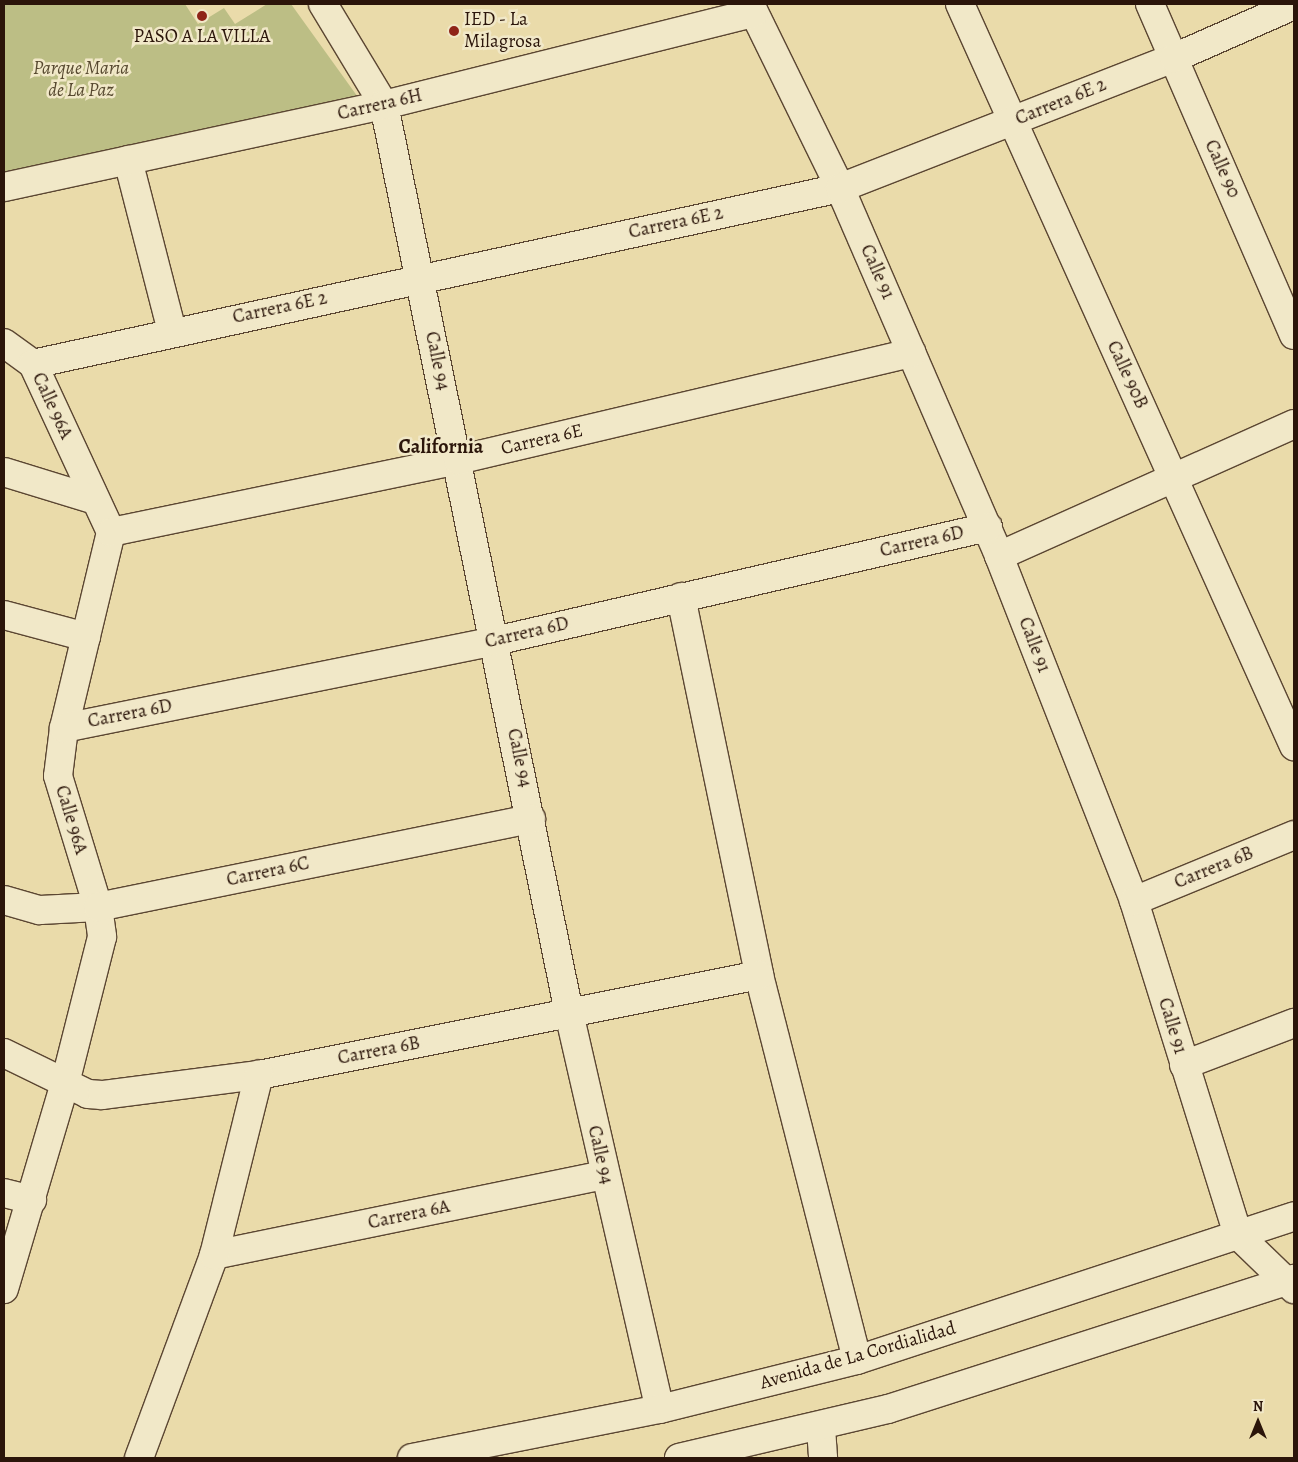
<!DOCTYPE html>
<style>
body{margin:0}
#map{position:relative;width:1298px;height:1462px;overflow:hidden;background:#eadbaa;font-family:Alegreya,serif}
div>[style]{position:absolute}
[style*='--x']{left:calc(var(--x)*1px);top:calc(var(--y)*1px);width:calc(var(--w)*1px);rotate:calc(var(--a)*1deg)}
.green>*{inset:0;background:#bcbe85}
.roads{filter:drop-shadow(1px 0 #5b4632) drop-shadow(-1px 0 #5b4632) drop-shadow(0 1px #5b4632) drop-shadow(0 -1px #5b4632)}
.street>*{height:28px;margin:-14px;padding:0 14px;transform-origin:14px;border-radius:14px;background:#f1e8c8}
.secondary>*{height:28px;margin:-14px;padding:0 14px;transform-origin:14px;border-radius:14px;background:#f1e8c8}
.dots>*{width:14px;height:14px;translate:-50% -50%;box-sizing:border-box;border:2px solid #f1e8c8;border-radius:50%}
span{translate:-50% -50%;white-space:nowrap;text-align:center;line-height:1.15;-webkit-text-stroke:5px #f1e8c8;paint-order:stroke}
.poi-label{font-size:19px;color:#2b150a}
.left{translate:0 -50%;text-align:left}
.park-label{font-size:19px;color:#56482f;font-style:italic}
.street-label{font-size:19px;color:#2b150a}
.neighbourhood-label{font-size:20px;color:#2b150a;font-weight:700}
.frame{position:absolute;inset:0;border:5px solid #2b150a;pointer-events:none}
.north{position:absolute;left:1233px;top:1397px;width:50px;height:50px;-webkit-text-stroke:4px #f1e8c8;paint-order:stroke;rotate:0deg;font-size:14px;font-weight:700;line-height:20px;text-align:center;color:#2b150a}
.north::after{content:'';display:block;margin:auto;width:18px;height:22px;background:#2b150a;clip-path:polygon(50% 0,100% 100%,50% 72%,0 100%)}
</style>
<div id="map">
<div class="green">
<i style="clip-path:polygon(4px 4px,185px 4px,198px 24px,224px 8px,235px 24px,267px 4px,291px 4px,360px 100px,4px 174px)"></i>
</div>
<div class="roads">
<div class="street">
<i style="--x:323;--y:4;--w:118;--a:58.9"></i>
<i style="--x:384;--y:105;--w:927;--a:78.48"></i>
<i style="--x:569;--y:1013;--w:406;--a:77.1"></i>
<i style="--x:750;--y:4;--w:205;--a:63.9"></i>
<i style="--x:840;--y:188;--w:401;--a:66.6"></i>
<i style="--x:999;--y:556;--w:370;--a:68.6"></i>
<i style="--x:1134;--y:901;--w:350;--a:72.7"></i>
<i style="--x:1238;--y:1235;--w:78;--a:44"></i>
<i style="--x:960;--y:4;--w:814;--a:65.77"></i>
<i style="--x:1150;--y:4;--w:361;--a:66.5"></i>
<i style="--x:128;--y:160;--w:177;--a:75.6"></i>
<i style="--x:4;--y:187;--w:389;--a:-12.2"></i>
<i style="--x:384;--y:105;--w:381;--a:-14"></i>
<i style="--x:4;--y:343;--w:36;--a:36"></i>
<i style="--x:33;--y:364;--w:185;--a:65.1"></i>
<i style="--x:111;--y:532;--w:202;--a:103.5"></i>
<i style="--x:64;--y:728;--w:48;--a:97.1"></i>
<i style="--x:58;--y:776;--w:137;--a:73"></i>
<i style="--x:98;--y:907;--w:30;--a:82"></i>
<i style="--x:102;--y:937;--w:151;--a:104.2"></i>
<i style="--x:65;--y:1083;--w:215;--a:106.5"></i>
<i style="--x:33;--y:364;--w:826;--a:-12.3"></i>
<i style="--x:840;--y:188;--w:358;--a:-21.3"></i>
<i style="--x:1174;--y:58;--w:131;--a:-23.8"></i>
<i style="--x:4;--y:472;--w:95;--a:17.1"></i>
<i style="--x:111;--y:532;--w:354;--a:-11.7"></i>
<i style="--x:458;--y:460;--w:466;--a:-13.3"></i>
<i style="--x:999;--y:556;--w:323;--a:-24.1"></i>
<i style="--x:681;--y:597;--w:386;--a:78.3"></i>
<i style="--x:759;--y:975;--w:397;--a:75.7"></i>
<i style="--x:4;--y:615;--w:85;--a:15"></i>
<i style="--x:64;--y:728;--w:440;--a:-11.4"></i>
<i style="--x:495;--y:641;--w:506;--a:-13.02"></i>
<i style="--x:4;--y:900;--w:37;--a:16"></i>
<i style="--x:40;--y:910;--w:58;--a:-3"></i>
<i style="--x:98;--y:907;--w:442;--a:-11.5"></i>
<i style="--x:1134;--y:901;--w:173;--a:-22.4"></i>
<i style="--x:4;--y:1053;--w:93;--a:26"></i>
<i style="--x:88;--y:1094;--w:14;--a:4"></i>
<i style="--x:102;--y:1095;--w:158;--a:-7.3"></i>
<i style="--x:259;--y:1075;--w:510;--a:-11.31"></i>
<i style="--x:1184;--y:1065;--w:118;--a:-20.9"></i>
<i style="--x:4;--y:1193;--w:29;--a:14"></i>
<i style="--x:214;--y:1255;--w:399;--a:-11.6"></i>
<i style="--x:821;--y:1428;--w:30;--a:86"></i>
<i style="--x:139;--y:1458;--w:216;--a:-69.7"></i>
<i style="--x:214;--y:1255;--w:186;--a:-76"></i>
</div>
<div class="secondary">
<i style="--x:412;--y:1458;--w:253;--a:-11.2"></i>
<i style="--x:660;--y:1409;--w:203;--a:-14"></i>
<i style="--x:857;--y:1360;--w:460;--a:-18.2"></i>
<i style="--x:679;--y:1458;--w:215;--a:-13.2"></i>
<i style="--x:888;--y:1409;--w:426;--a:-17.8"></i>
</div>
</div>
<div class="dots">
<i style="left:202px;top:16px;background:#8f2418"></i>
<i style="left:454px;top:31px;background:#8f2418"></i>
</div>
<div class="poi-label">
<span class="left" style="left:464px;top:31px">IED - La<br>Milagrosa</span>
<span style="left:202px;top:37px">PASO A LA VILLA</span>
</div>
<div class="park-label">
<span style="left:81px;top:80px">Parque Maria<br>de La Paz</span>
</div>
<div class="street-label">
<span style="left:1061px;top:102px;rotate:-22deg">Carrera 6E 2</span>
<span style="left:380px;top:105px;rotate:-13deg">Carrera 6H</span>
<span style="left:1222px;top:169px;rotate:66deg">Calle 90</span>
<span style="left:676px;top:223px;rotate:-12deg">Carrera 6E 2</span>
<span style="left:877px;top:272px;rotate:66deg">Calle 91</span>
<span style="left:280px;top:308px;rotate:-12deg">Carrera 6E 2</span>
<span style="left:437px;top:361px;rotate:78deg">Calle 94</span>
<span style="left:1127px;top:375px;rotate:65deg">Calle 90B</span>
<span style="left:52px;top:406px;rotate:65deg">Calle 96A</span>
<span style="left:542px;top:440px;rotate:-13deg">Carrera 6E</span>
<span style="left:922px;top:542px;rotate:-13deg">Carrera 6D</span>
<span style="left:527px;top:633px;rotate:-13deg">Carrera 6D</span>
<span style="left:1034px;top:645px;rotate:69deg">Calle 91</span>
<span style="left:130px;top:714px;rotate:-11deg">Carrera 6D</span>
<span style="left:519px;top:758px;rotate:78deg">Calle 94</span>
<span style="left:71px;top:820px;rotate:73deg">Calle 96A</span>
<span style="left:1214px;top:868px;rotate:-22deg">Carrera 6B</span>
<span style="left:268px;top:872px;rotate:-12deg">Carrera 6C</span>
<span style="left:1172px;top:1026px;rotate:73deg">Calle 91</span>
<span style="left:379px;top:1051px;rotate:-11deg">Carrera 6B</span>
<span style="left:600px;top:1155px;rotate:77deg">Calle 94</span>
<span style="left:409px;top:1215px;rotate:-12deg">Carrera 6A</span>
<span style="left:858px;top:1356px;rotate:-16deg">Avenida de La Cordialidad</span>
</div>
<div class="neighbourhood-label">
<span style="left:441px;top:446px">California</span>
</div>
<div class="frame"></div>
<div class="north">N</div>
</div>
